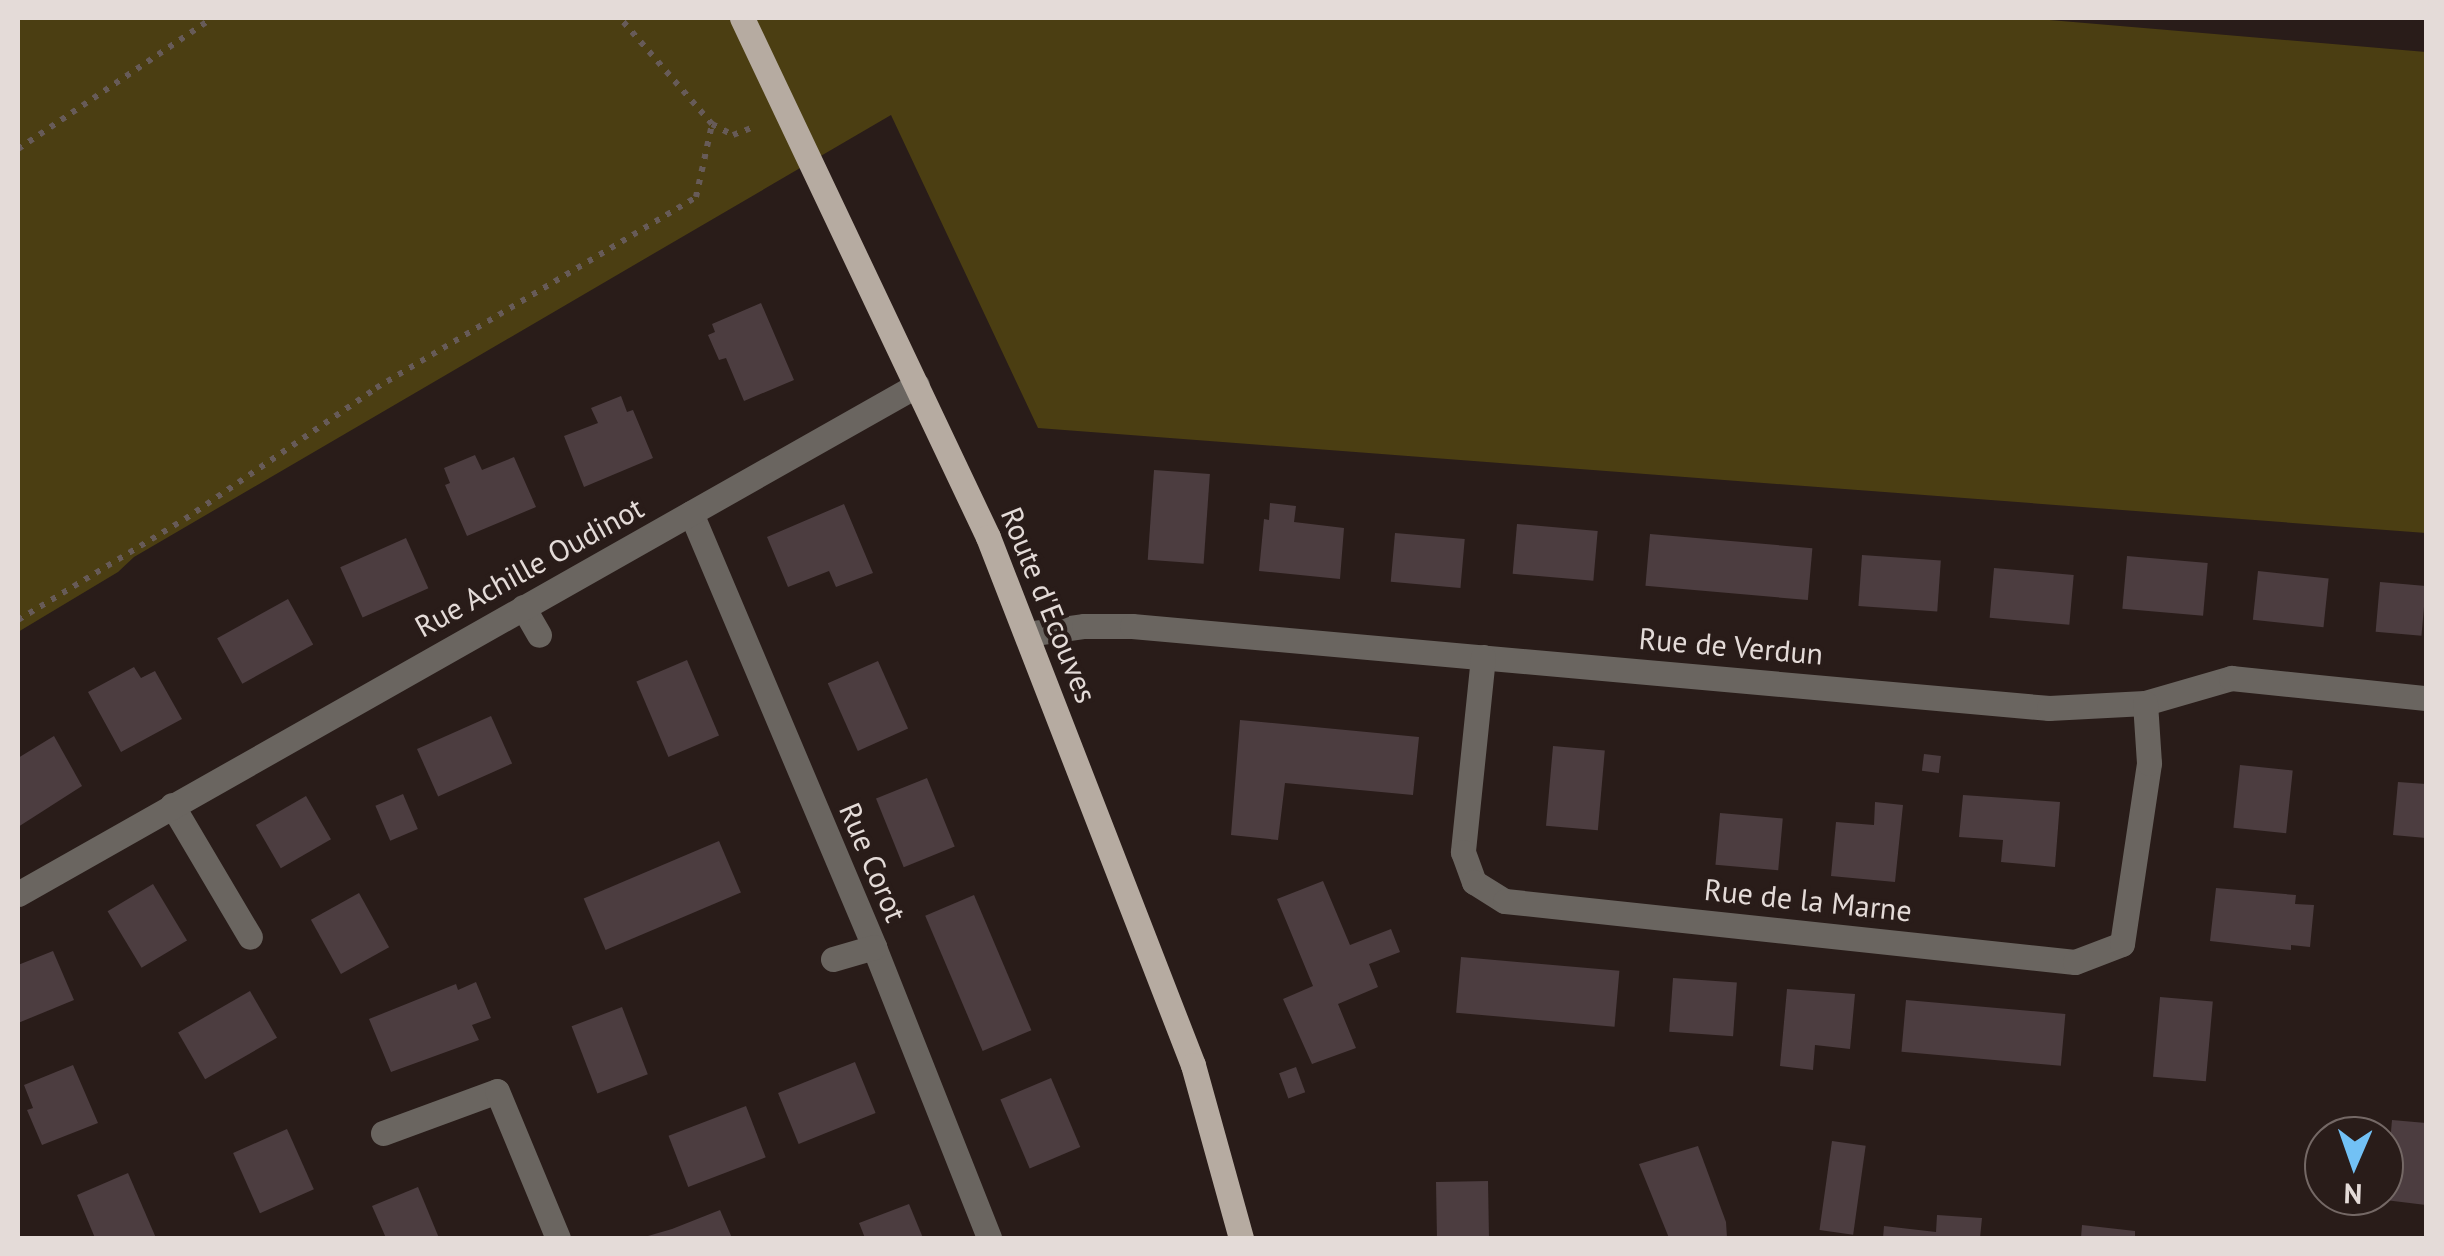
<!DOCTYPE html>
<style>
body{margin:0}
#map{position:relative;width:2444px;height:1256px;overflow:hidden;background:#291c19;font-family:"PT Sans",sans-serif}
div>[style]{position:absolute}
[style*='--x']{left:calc(var(--x)*1px);top:calc(var(--y)*1px);width:calc(var(--w)*1px);rotate:calc(var(--a)*1deg)}
.green>*{inset:0;background:#4b3e12}
.building>*{inset:0;background:#4c3d40;transform-origin:0 0}
.path>*{height:6px;margin-top:-3px;transform-origin:0;background:repeating-linear-gradient(90deg,#675b58 0 5px,transparent 0 13px)}
.minor>*{height:25px;margin:-12.5px;padding:0 12.5px;transform-origin:12.5px;border-radius:12.5px;background:#6a6560}
.major>*{height:25px;margin:-12.5px;padding:0 12.5px;transform-origin:12.5px;border-radius:12.5px;background:#b6aba1}
span{translate:-50% -50%;white-space:nowrap;text-align:center;line-height:1.15;-webkit-text-stroke:8px #291c19;paint-order:stroke}
.street-label{font-size:30px;color:#e4dbd8}
.frame{position:absolute;inset:0;border:20px solid #e4dbd8;pointer-events:none}
.north{position:absolute;left:2304px;top:1116px;width:100px;height:100px;box-sizing:border-box;background:#291c19;border:2px solid #746865;border-radius:50%;rotate:182deg;font-size:28px;font-weight:700;line-height:40px;text-align:center;color:#e4dbd8}
.north::after{content:'';display:block;margin:auto;width:35px;height:45px;background:#72c1f5;clip-path:polygon(50% 0,100% 100%,50% 72%,0 100%)}
</style>
<div id="map">
<div class="green">
<i style="clip-path:polygon(18px 18px,2026px 18px,2426px 52px,2426px 533px,1038px 428px,891px 115px,134px 557px,118px 572px,18px 632px)"></i>
</div>
<div class="building">
<i style="clip-path:polygon(761px 303px,794px 380px,744px 401px,726px 358px,719px 360px,708px 335px,715px 332px,712px 324px)"></i>
<i style="clip-path:polygon(621px 396px,627px 412px,633px 410px,653px 458px,584px 487px,564px 436px,598px 423px,591px 408px)"></i>
<i style="clip-path:polygon(475px 455px,482px 470px,514px 457px,536px 507px,467px 536px,445px 485px,450px 483px,444px 468px)"></i>
<i style="left:1154px;top:470px;width:56px;height:90px;rotate:4deg"></i>
<i style="clip-path:polygon(1270px 503px,1296px 506px,1294px 522px,1344px 528px,1340px 579px,1259px 571px,1264px 519px,1269px 520px)"></i>
<i style="clip-path:polygon(844px 504px,873px 573px,836px 587px,829px 571px,788px 587px,767px 537px)"></i>
<i style="left:1517px;top:524px;width:81px;height:50px;rotate:5deg"></i>
<i style="left:1395px;top:533px;width:70px;height:49px;rotate:5deg"></i>
<i style="left:1650px;top:534px;width:163px;height:52px;rotate:5deg"></i>
<i style="left:406px;top:538px;width:55px;height:72px;rotate:66deg"></i>
<i style="left:1862px;top:555px;width:79px;height:51px;rotate:4deg"></i>
<i style="left:2127px;top:556px;width:81px;height:53px;rotate:5deg"></i>
<i style="left:1994px;top:568px;width:80px;height:50px;rotate:5deg"></i>
<i style="left:2258px;top:571px;width:71px;height:49px;rotate:6deg"></i>
<i style="left:2380px;top:582px;width:46px;height:50px;rotate:5deg"></i>
<i style="left:288px;top:599px;width:52px;height:81px;rotate:61deg"></i>
<i style="left:687px;top:660px;width:82px;height:55px;rotate:67deg"></i>
<i style="left:878px;top:661px;width:74px;height:55px;rotate:66deg"></i>
<i style="clip-path:polygon(134px 667px,141px 678px,155px 671px,182px 719px,121px 752px,88px 692px)"></i>
<i style="left:491px;top:716px;width:52px;height:81px;rotate:66deg"></i>
<i style="clip-path:polygon(1240px 720px,1419px 737px,1413px 795px,1285px 783px,1278px 840px,1231px 835px)"></i>
<i style="clip-path:polygon(54px 736px,82px 786px,18px 827px,18px 758px)"></i>
<i style="left:1553px;top:746px;width:52px;height:80px;rotate:5deg"></i>
<i style="left:1924px;top:754px;width:17px;height:17px;rotate:7deg"></i>
<i style="left:2240px;top:765px;width:53px;height:63px;rotate:6deg"></i>
<i style="left:927px;top:778px;width:74px;height:55px;rotate:68deg"></i>
<i style="clip-path:polygon(2398px 782px,2426px 784px,2426px 838px,2393px 835px)"></i>
<i style="left:403px;top:794px;width:38px;height:30px;rotate:67deg"></i>
<i style="clip-path:polygon(1963px 795px,2060px 802px,2055px 867px,2001px 862px,2003px 840px,1959px 837px)"></i>
<i style="left:306px;top:796px;width:50px;height:58px;rotate:60deg"></i>
<i style="clip-path:polygon(1875px 802px,1903px 805px,1895px 882px,1831px 876px,1836px 822px,1874px 825px)"></i>
<i style="left:1720px;top:813px;width:63px;height:52px;rotate:5deg"></i>
<i style="left:719px;top:841px;width:56px;height:147px;rotate:67deg"></i>
<i style="clip-path:polygon(1323px 881px,1350px 945px,1391px 929px,1400px 952px,1369px 964px,1378px 987px,1338px 1004px,1356px 1048px,1312px 1064px,1283px 999px,1313px 986px,1277px 899px)"></i>
<i style="left:153px;top:884px;width:66px;height:53px;rotate:59deg"></i>
<i style="clip-path:polygon(2216px 888px,2296px 895px,2295px 904px,2314px 905px,2310px 947px,2291px 945px,2291px 950px,2210px 941px)"></i>
<i style="left:359px;top:893px;width:62px;height:55px;rotate:61deg"></i>
<i style="left:974px;top:895px;width:147px;height:53px;rotate:67deg"></i>
<i style="clip-path:polygon(53px 951px,74px 1000px,18px 1023px,18px 965px)"></i>
<i style="left:1461px;top:957px;width:159px;height:56px;rotate:5deg"></i>
<i style="left:1673px;top:978px;width:64px;height:54px;rotate:4deg"></i>
<i style="clip-path:polygon(476px 982px,491px 1018px,472px 1025px,479px 1040px,391px 1072px,369px 1019px,456px 984px,458px 990px)"></i>
<i style="clip-path:polygon(1787px 989px,1855px 994px,1850px 1049px,1815px 1045px,1813px 1070px,1780px 1066px)"></i>
<i style="left:250px;top:991px;width:54px;height:83px;rotate:60deg"></i>
<i style="left:2160px;top:997px;width:53px;height:80px;rotate:5deg"></i>
<i style="left:1906px;top:1000px;width:160px;height:52px;rotate:5deg"></i>
<i style="left:622px;top:1007px;width:72px;height:54px;rotate:69deg"></i>
<i style="left:855px;top:1062px;width:55px;height:83px;rotate:68deg"></i>
<i style="clip-path:polygon(73px 1065px,98px 1123px,42px 1145px,27px 1110px,33px 1108px,24px 1085px)"></i>
<i style="left:1296px;top:1067px;width:27px;height:18px;rotate:70deg"></i>
<i style="left:1051px;top:1078px;width:75px;height:55px;rotate:67deg"></i>
<i style="left:746px;top:1106px;width:55px;height:83px;rotate:69deg"></i>
<i style="clip-path:polygon(2392px 1120px,2426px 1123px,2426px 1205px,2385px 1200px)"></i>
<i style="left:287px;top:1129px;width:66px;height:59px;rotate:66deg"></i>
<i style="left:1832px;top:1141px;width:34px;height:90px;rotate:8deg"></i>
<i style="clip-path:polygon(1698px 1146px,1726px 1222px,1727px 1238px,1669px 1238px,1639px 1164px)"></i>
<i style="clip-path:polygon(128px 1173px,156px 1238px,95px 1238px,77px 1195px)"></i>
<i style="left:1488px;top:1181px;width:57px;height:52px;rotate:89deg"></i>
<i style="clip-path:polygon(418px 1187px,439px 1238px,386px 1238px,372px 1206px)"></i>
<i style="clip-path:polygon(909px 1204px,923px 1238px,865px 1238px,859px 1223px)"></i>
<i style="clip-path:polygon(720px 1210px,732px 1238px,641px 1238px,672px 1229px)"></i>
<i style="clip-path:polygon(1937px 1215px,1982px 1218px,1980px 1238px,1883px 1238px,1884px 1226px,1936px 1232px)"></i>
<i style="clip-path:polygon(2082px 1225px,2135px 1231px,2135px 1238px,2081px 1238px)"></i>
</div>
<div class="path">
<i style="--x:712;--y:124;--w:24;--a:28"></i>
<i style="--x:733;--y:135;--w:25;--a:-21"></i>
<i style="--x:18;--y:149;--w:234;--a:-34"></i>
<i style="--x:18;--y:620;--w:195;--a:-31.2"></i>
<i style="--x:185;--y:519;--w:232;--a:-34.4"></i>
<i style="--x:376;--y:388;--w:373;--a:-30.8"></i>
<i style="--x:696;--y:197;--w:75;--a:-77.6"></i>
<i style="--x:712;--y:124;--w:140;--a:-131"></i>
</div>
<div class="minor">
<i style="--x:691;--y:513;--w:471;--a:67.1"></i>
<i style="--x:874;--y:947;--w:313;--a:68.4"></i>
<i style="--x:523;--y:607;--w:32;--a:60"></i>
<i style="--x:1027;--y:634;--w:58;--a:-8"></i>
<i style="--x:1084;--y:626;--w:48;--a:0"></i>
<i style="--x:1132;--y:626;--w:921;--a:5.11"></i>
<i style="--x:2049;--y:708;--w:96;--a:-3"></i>
<i style="--x:2145;--y:703;--w:90;--a:-16.2"></i>
<i style="--x:2231;--y:678;--w:196;--a:5.9"></i>
<i style="--x:1483;--y:657;--w:196;--a:95.9"></i>
<i style="--x:1463;--y:852;--w:32;--a:70"></i>
<i style="--x:1474;--y:882;--w:36;--a:32"></i>
<i style="--x:1505;--y:901;--w:573;--a:6.11"></i>
<i style="--x:2075;--y:962;--w:50;--a:-21"></i>
<i style="--x:2122;--y:944;--w:183;--a:-81.5"></i>
<i style="--x:2149;--y:763;--w:60;--a:-93.8"></i>
<i style="--x:172;--y:805;--w:153;--a:59.4"></i>
<i style="--x:18;--y:894;--w:1033;--a:-29.52"></i>
<i style="--x:833;--y:959;--w:43;--a:-16.3"></i>
<i style="--x:383;--y:1133;--w:121;--a:-20.2"></i>
<i style="--x:497;--y:1091;--w:159;--a:67.5"></i>
</div>
<div class="major">
<i style="--x:742;--y:18;--w:574;--a:64.64"></i>
<i style="--x:988;--y:537;--w:566;--a:68.78"></i>
<i style="--x:1193;--y:1065;--w:180;--a:74.5"></i>
</div>
<div class="street-label">
<span style="left:529px;top:567px;rotate:-29deg">Rue Achille Oudinot</span>
<span style="left:1049px;top:605px;rotate:68deg">Route d'Ecouves</span>
<span style="left:1731px;top:646px;rotate:5deg">Rue de Verdun</span>
<span style="left:873px;top:862px;rotate:67deg">Rue Corot</span>
<span style="left:1808px;top:900px;rotate:6deg">Rue de la Marne</span>
</div>
<div class="frame"></div>
<div class="north">N</div>
</div>
